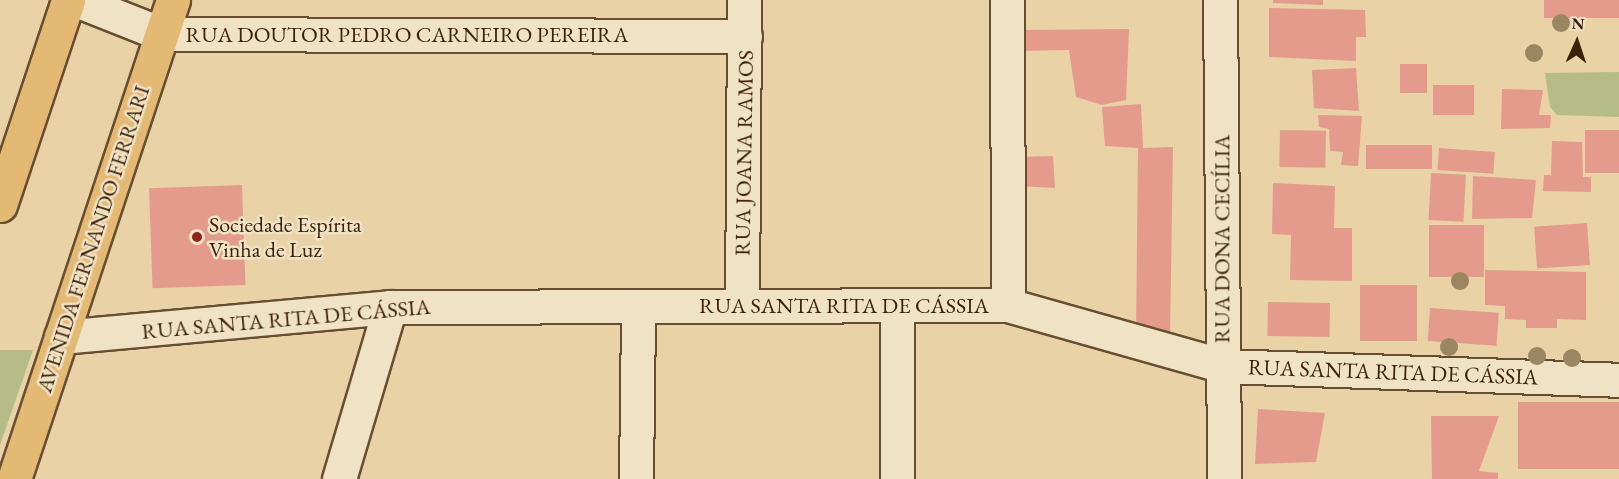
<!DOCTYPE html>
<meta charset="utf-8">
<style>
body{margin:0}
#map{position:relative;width:1619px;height:479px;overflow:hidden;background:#e8d2a6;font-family:"EB Garamond",serif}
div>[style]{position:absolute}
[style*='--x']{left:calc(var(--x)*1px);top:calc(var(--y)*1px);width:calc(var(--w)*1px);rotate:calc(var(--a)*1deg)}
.green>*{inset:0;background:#b5bc87}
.building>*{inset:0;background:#e49b8c;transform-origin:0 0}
.roads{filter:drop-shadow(2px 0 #684e31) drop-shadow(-2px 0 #684e31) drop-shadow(0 2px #684e31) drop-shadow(0 -2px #684e31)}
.minor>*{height:33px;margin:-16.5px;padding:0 16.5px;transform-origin:16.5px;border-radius:16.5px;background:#f0e2c5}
.major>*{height:33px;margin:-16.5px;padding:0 16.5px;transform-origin:16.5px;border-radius:16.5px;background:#e4b973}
.trees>*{width:18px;height:18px;margin:-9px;border-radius:50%;background:#9a8661}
.dots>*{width:16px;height:16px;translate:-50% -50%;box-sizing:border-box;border:3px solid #f0e2c5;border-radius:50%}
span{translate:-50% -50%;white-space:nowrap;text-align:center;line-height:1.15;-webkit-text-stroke:5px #f0e2c5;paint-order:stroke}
.street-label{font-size:22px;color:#3d220a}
.poi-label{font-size:22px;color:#3d220a}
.left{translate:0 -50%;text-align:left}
.north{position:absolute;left:1547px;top:12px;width:60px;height:60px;-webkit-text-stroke:4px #f0e2c5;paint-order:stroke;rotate:3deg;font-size:16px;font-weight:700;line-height:24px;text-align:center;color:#3d220a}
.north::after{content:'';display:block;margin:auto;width:21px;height:27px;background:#3d220a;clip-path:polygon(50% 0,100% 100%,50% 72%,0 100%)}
</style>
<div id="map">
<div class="green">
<i style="clip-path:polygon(1619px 72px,1619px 117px,1557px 115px,1550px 107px,1545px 73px)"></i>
<i style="clip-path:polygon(0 350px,33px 350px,0 445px)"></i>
</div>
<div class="building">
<i style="clip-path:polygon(1273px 0,1323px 0,1323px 5px,1273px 3px)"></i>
<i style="left:1544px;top:0;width:75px;height:18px"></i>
<i style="clip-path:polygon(1269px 8px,1365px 10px,1366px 37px,1356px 37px,1356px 61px,1269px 57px)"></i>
<i style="clip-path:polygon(1129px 29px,1126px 100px,1102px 105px,1076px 97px,1069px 50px,1017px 51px,1017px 30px)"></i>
<i style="left:1400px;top:64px;width:27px;height:29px"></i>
<i style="clip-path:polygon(1356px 68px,1359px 111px,1314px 108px,1312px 70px)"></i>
<i style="left:1474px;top:85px;width:30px;height:41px;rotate:90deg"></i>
<i style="clip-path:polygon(1502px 89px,1543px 90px,1539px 115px,1551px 115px,1550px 128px,1501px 129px)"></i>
<i style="clip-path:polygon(1141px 104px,1143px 148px,1173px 147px,1170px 338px,1136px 336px,1138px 148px,1105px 146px,1102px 107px)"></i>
<i style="clip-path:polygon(1318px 115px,1362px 116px,1358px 166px,1341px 165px,1343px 152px,1330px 151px,1329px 129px,1319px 127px)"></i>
<i style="left:1280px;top:130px;width:46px;height:37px;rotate:1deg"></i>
<i style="left:1585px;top:130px;width:34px;height:43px"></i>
<i style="clip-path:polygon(1552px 141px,1582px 142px,1583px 177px,1591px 177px,1591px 192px,1543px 191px,1544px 175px,1551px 175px)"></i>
<i style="left:1432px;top:145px;width:24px;height:66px;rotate:90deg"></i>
<i style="left:1439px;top:148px;width:56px;height:22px;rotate:4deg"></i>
<i style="clip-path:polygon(1053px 156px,1055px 188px,1018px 186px,1018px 157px)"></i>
<i style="left:1431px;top:173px;width:35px;height:47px;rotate:3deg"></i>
<i style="clip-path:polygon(1473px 176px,1536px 180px,1532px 218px,1472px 219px)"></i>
<i style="clip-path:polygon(1273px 183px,1335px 186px,1334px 228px,1352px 228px,1352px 281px,1290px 280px,1291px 235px,1272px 234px)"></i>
<i style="left:242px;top:185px;width:100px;height:93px;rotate:88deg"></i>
<i style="left:1587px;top:223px;width:42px;height:53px;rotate:86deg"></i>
<i style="left:1429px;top:225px;width:55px;height:52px"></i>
<i style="clip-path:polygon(1485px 270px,1586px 272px,1586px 320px,1557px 319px,1557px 328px,1526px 328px,1526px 320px,1505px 319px,1505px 306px,1485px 305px)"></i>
<i style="left:1360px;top:285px;width:57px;height:56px"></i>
<i style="left:1268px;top:302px;width:62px;height:34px;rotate:1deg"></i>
<i style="left:1430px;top:308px;width:69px;height:33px;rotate:4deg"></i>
<i style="left:1619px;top:402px;width:67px;height:101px;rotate:90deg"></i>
<i style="clip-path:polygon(1258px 409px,1325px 413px,1316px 462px,1255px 464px)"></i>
<i style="clip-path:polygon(1431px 416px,1499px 416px,1479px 471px,1498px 473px,1498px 479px,1432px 479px)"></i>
</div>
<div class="roads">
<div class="minor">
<i style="--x:76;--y:0;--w:92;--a:21.6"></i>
<i style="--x:162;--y:34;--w:583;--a:0.2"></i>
<i style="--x:1007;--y:0;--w:305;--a:89.8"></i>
<i style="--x:1220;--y:0;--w:479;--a:89.5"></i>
<i style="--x:742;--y:306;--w:306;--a:-89.6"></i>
<i style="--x:897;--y:306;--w:173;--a:90"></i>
<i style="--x:61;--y:337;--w:330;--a:-5.2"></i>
<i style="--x:390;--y:307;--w:618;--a:-0.19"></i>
<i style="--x:1008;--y:305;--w:223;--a:15.8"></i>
<i style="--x:1223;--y:366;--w:396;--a:2"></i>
<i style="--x:339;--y:479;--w:179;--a:-73.5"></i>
<i style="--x:636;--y:479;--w:172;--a:-89.3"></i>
</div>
<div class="major">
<i style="--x:0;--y:205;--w:216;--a:-71.6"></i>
<i style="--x:14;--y:479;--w:505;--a:-71.64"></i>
</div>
</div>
<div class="trees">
<i style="left:1561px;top:23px"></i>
<i style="left:1534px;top:53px"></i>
<i style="left:1460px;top:281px"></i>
<i style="left:1449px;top:347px"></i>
<i style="left:1537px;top:356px"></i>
<i style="left:1572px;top:358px"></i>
</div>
<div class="dots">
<i style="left:197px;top:237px;background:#8f2418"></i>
</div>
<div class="street-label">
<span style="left:407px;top:35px">RUA DOUTOR PEDRO CARNEIRO PEREIRA</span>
<span style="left:744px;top:153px;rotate:-89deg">RUA JOANA RAMOS</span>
<span style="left:93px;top:239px;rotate:-72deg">AVENIDA FERNANDO FERRARI</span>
<span style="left:1222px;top:239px;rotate:-90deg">RUA DONA CECÍLIA</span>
<span style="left:844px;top:306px">RUA SANTA RITA DE CÁSSIA</span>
<span style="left:286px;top:319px;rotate:-5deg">RUA SANTA RITA DE CÁSSIA</span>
<span style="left:1393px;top:372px;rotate:2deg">RUA SANTA RITA DE CÁSSIA</span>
</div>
<div class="poi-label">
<span class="left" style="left:209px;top:237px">Sociedade Espírita<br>Vinha de Luz</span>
</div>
<div class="north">N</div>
</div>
